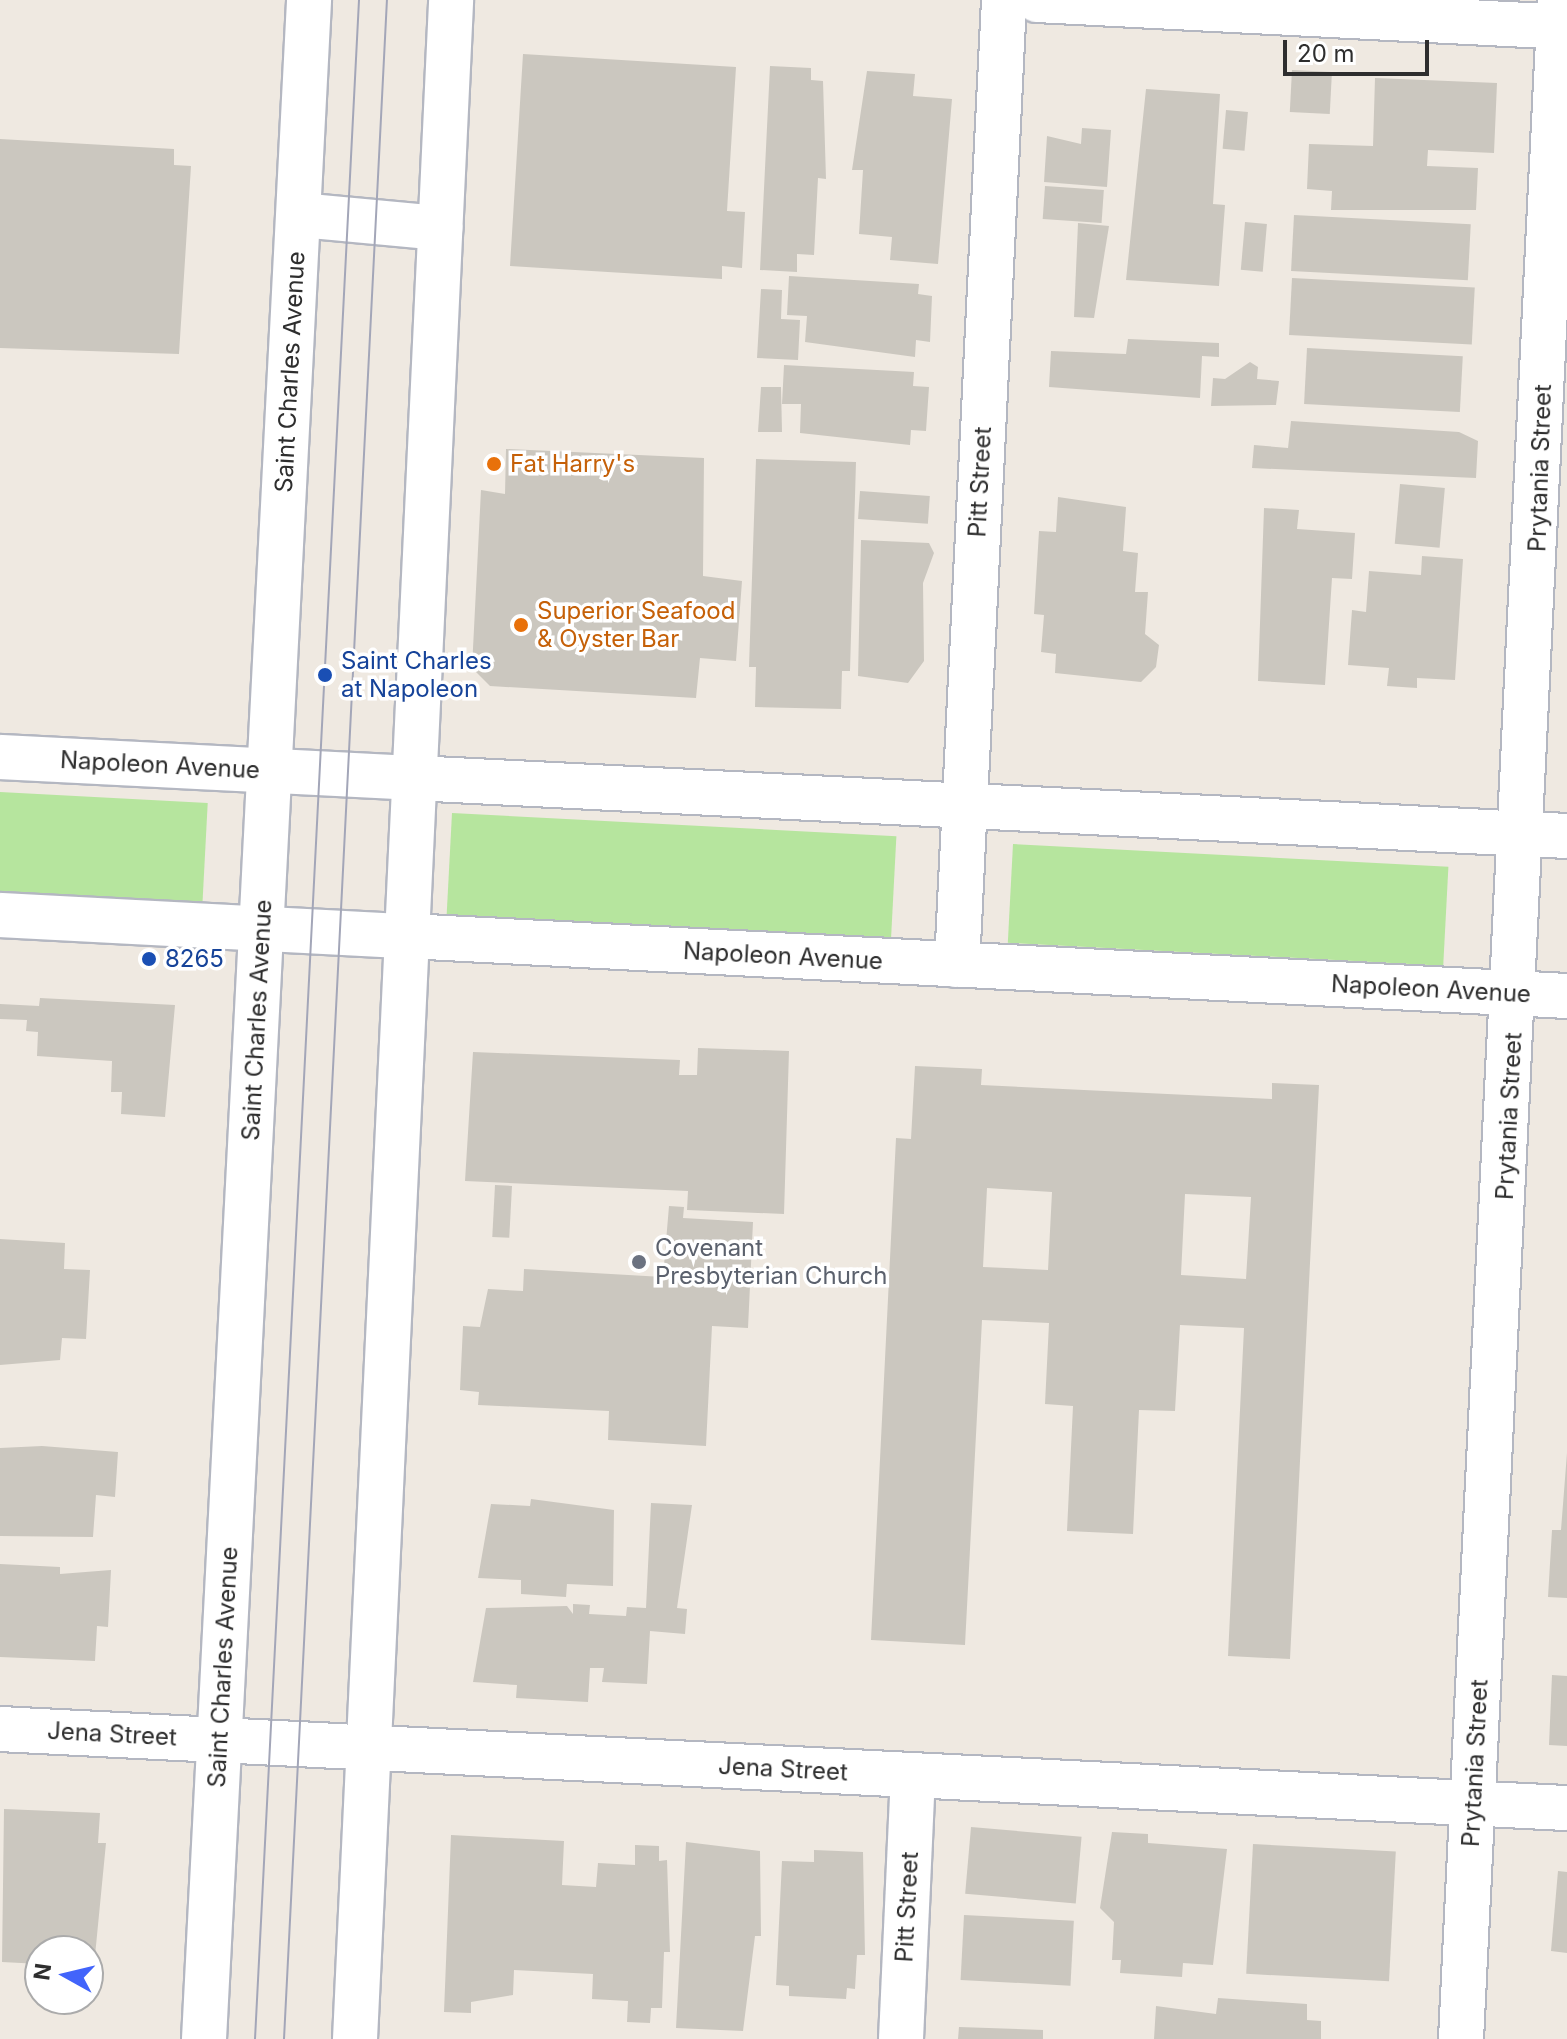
<!DOCTYPE html>
<style>
body{margin:0}
#map{position:relative;width:1567px;height:2039px;overflow:hidden;background:#efe9e1;font-family:Inter,sans-serif}
div>[style]{position:absolute}
[style*='--x']{left:calc(var(--x)*1px);top:calc(var(--y)*1px);width:calc(var(--w)*1px);rotate:calc(var(--a)*1deg)}
.green>*{inset:0;background:#b6e59e;transform-origin:0 0}
.building>*{inset:0;background:#cbc7bf;transform-origin:0 0}
.roads{filter:drop-shadow(2px 0 #b4b7c1) drop-shadow(-2px 0 #b4b7c1) drop-shadow(0 2px #b4b7c1) drop-shadow(0 -2px #b4b7c1)}
.minor>*{height:44px;margin:-22px;padding:0 22px;transform-origin:22px;border-radius:22px;background:#fff}
.tertiary>*{height:44px;margin:-22px;padding:0 22px;transform-origin:22px;border-radius:22px;background:#fff}
.secondary>*{height:44px;margin:-22px;padding:0 22px;transform-origin:22px;border-radius:22px;background:#fff}
.tram>*{height:2px;margin:-1px;padding:0 1px;transform-origin:1px;border-radius:1px;background:#a3a6b8}
.dots>*{width:22px;height:22px;translate:-50% -50%;box-sizing:border-box;border:4px solid #fff;border-radius:50%}
span{translate:-50% -50%;white-space:nowrap;text-align:center;line-height:1.15;-webkit-text-stroke:7px #fff;paint-order:stroke}
.street-label{font-size:24px;color:#2e2e2e}
.food-label{font-size:24px;color:#c56008}
.left{translate:0 -50%;text-align:left}
.transit-label{font-size:24px;color:#164399}
.worship-label{font-size:24px;color:#5b616d}
.north{position:absolute;left:24px;top:1935px;width:80px;height:80px;box-sizing:border-box;background:#fff;border:2px solid #ababab;border-radius:50%;rotate:278deg;font-size:22px;font-weight:700;line-height:32px;text-align:center;color:#2e2e2e}
.north::after{content:'';display:block;margin:auto;width:28px;height:36px;background:#4264fb;clip-path:polygon(50% 0,100% 100%,50% 72%,0 100%)}
.scale{position:absolute;left:1283px;top:40px;width:146px;height:36px;box-sizing:border-box;border:4px solid #2e2e2e;border-top:0;padding-left:10px;font-size:24px;line-height:28px;white-space:nowrap;color:#2e2e2e;-webkit-text-stroke:6px #fff;paint-order:stroke}
</style>
<div id="map">
<div class="green">
<i style="left:0;top:792px;width:208px;height:100px;rotate:3deg"></i>
<i style="left:452px;top:813px;width:445px;height:104px;rotate:3deg"></i>
<i style="left:1013px;top:844px;width:436px;height:99px;rotate:3deg"></i>
</div>
<div class="building">
<i style="clip-path:polygon(523px 54px,736px 67px,727px 211px,745px 212px,742px 268px,722px 266px,722px 279px,510px 266px)"></i>
<i style="clip-path:polygon(770px 66px,811px 68px,811px 80px,823px 81px,826px 179px,818px 178px,814px 255px,797px 254px,797px 272px,760px 270px)"></i>
<i style="left:1292px;top:70px;width:40px;height:42px;rotate:3deg"></i>
<i style="clip-path:polygon(867px 71px,915px 74px,913px 96px,952px 99px,938px 264px,890px 260px,892px 237px,859px 234px,863px 170px,852px 170px)"></i>
<i style="clip-path:polygon(1375px 78px,1497px 83px,1494px 153px,1428px 150px,1427px 166px,1478px 168px,1476px 210px,1331px 210px,1332px 191px,1307px 189px,1309px 144px,1373px 146px)"></i>
<i style="clip-path:polygon(1146px 89px,1220px 94px,1213px 204px,1225px 205px,1219px 286px,1126px 280px)"></i>
<i style="left:1226px;top:110px;width:22px;height:39px;rotate:5deg"></i>
<i style="clip-path:polygon(1082px 128px,1111px 130px,1107px 187px,1044px 182px,1047px 136px,1081px 144px)"></i>
<i style="clip-path:polygon(0 139px,174px 149px,174px 165px,191px 166px,179px 354px,0 348px)"></i>
<i style="left:1045px;top:186px;width:59px;height:33px;rotate:4deg"></i>
<i style="left:1294px;top:215px;width:177px;height:56px;rotate:3deg"></i>
<i style="left:1245px;top:222px;width:22px;height:48px;rotate:5deg"></i>
<i style="clip-path:polygon(1078px 223px,1109px 226px,1094px 318px,1074px 317px)"></i>
<i style="clip-path:polygon(789px 276px,919px 284px,918px 294px,932px 296px,930px 342px,916px 340px,915px 357px,805px 342px,807px 316px,787px 315px)"></i>
<i style="left:1292px;top:278px;width:183px;height:57px;rotate:3deg"></i>
<i style="clip-path:polygon(761px 289px,782px 290px,781px 319px,800px 320px,798px 360px,757px 358px)"></i>
<i style="clip-path:polygon(1128px 339px,1219px 343px,1219px 357px,1202px 356px,1200px 398px,1049px 387px,1051px 351px,1126px 354px)"></i>
<i style="left:1307px;top:348px;width:156px;height:56px;rotate:3deg"></i>
<i style="clip-path:polygon(1250px 362px,1258px 367px,1257px 379px,1279px 381px,1276px 405px,1211px 406px,1213px 378px,1225px 379px)"></i>
<i style="clip-path:polygon(784px 365px,914px 372px,913px 386px,929px 387px,926px 431px,911px 430px,910px 445px,800px 433px,801px 404px,782px 404px)"></i>
<i style="clip-path:polygon(761px 387px,781px 387px,782px 432px,758px 432px)"></i>
<i style="clip-path:polygon(1291px 421px,1459px 432px,1478px 441px,1476px 478px,1252px 468px,1254px 445px,1288px 448px)"></i>
<i style="clip-path:polygon(506px 449px,704px 458px,703px 576px,742px 581px,736px 661px,700px 658px,696px 698px,490px 686px,472px 668px,481px 490px,505px 494px)"></i>
<i style="clip-path:polygon(756px 459px,856px 462px,850px 671px,842px 671px,841px 709px,755px 707px,756px 667px,749px 667px)"></i>
<i style="left:1400px;top:484px;width:45px;height:60px;rotate:5deg"></i>
<i style="left:860px;top:491px;width:70px;height:28px;rotate:4deg"></i>
<i style="clip-path:polygon(1058px 497px,1126px 507px,1123px 551px,1138px 553px,1135px 592px,1148px 592px,1145px 634px,1159px 645px,1156px 667px,1141px 682px,1055px 673px,1056px 654px,1041px 652px,1044px 615px,1034px 614px,1039px 531px,1056px 532px)"></i>
<i style="clip-path:polygon(1264px 508px,1299px 510px,1297px 529px,1355px 533px,1352px 579px,1332px 578px,1325px 685px,1258px 681px)"></i>
<i style="clip-path:polygon(861px 540px,929px 543px,934px 553px,923px 583px,924px 661px,908px 683px,858px 676px)"></i>
<i style="clip-path:polygon(1422px 556px,1463px 559px,1455px 680px,1417px 678px,1417px 688px,1387px 686px,1389px 668px,1348px 665px,1352px 610px,1366px 612px,1369px 571px,1421px 575px)"></i>
<i style="clip-path:polygon(40px 998px,175px 1005px,165px 1117px,121px 1114px,122px 1092px,111px 1092px,112px 1061px,37px 1056px,38px 1032px,26px 1031px,27px 1020px,0 1019px,0 1004px,39px 1006px)"></i>
<i style="clip-path:polygon(698px 1048px,789px 1051px,784px 1214px,687px 1210px,688px 1191px,465px 1181px,473px 1052px,680px 1060px,679px 1075px,697px 1075px)"></i>
<i style="clip-path:polygon(evenodd,915px 1066px,982px 1069px,981px 1085px,1272px 1099px,1272px 1083px,1319px 1085px,1290px 1659px,1228px 1656px,1244px 1328px,1180px 1325px,1175px 1411px,1139px 1410px,1133px 1534px,1067px 1531px,1073px 1406px,1045px 1404px,1049px 1323px,982px 1320px,965px 1645px,871px 1640px,896px 1138px,911px 1139px,915px 1066px,987px 1188px,1052px 1192px,1048px 1270px,983px 1267px,987px 1188px,915px 1066px,1185px 1194px,1251px 1197px,1246px 1279px,1181px 1275px,1185px 1194px)"></i>
<i style="left:495px;top:1185px;width:17px;height:52px;rotate:3deg"></i>
<i style="clip-path:polygon(669px 1206px,684px 1207px,683px 1218px,753px 1222px,748px 1328px,712px 1326px,706px 1446px,608px 1440px,609px 1411px,478px 1405px,479px 1392px,460px 1390px,463px 1326px,480px 1327px,488px 1289px,523px 1291px,524px 1269px,663px 1277px)"></i>
<i style="clip-path:polygon(0 1239px,65px 1243px,64px 1269px,90px 1270px,86px 1339px,62px 1338px,60px 1360px,0 1365px)"></i>
<i style="clip-path:polygon(42px 1446px,118px 1452px,115px 1497px,96px 1495px,93px 1537px,0 1536px,0 1448px)"></i>
<i style="clip-path:polygon(1567px 1453px,1567px 1598px,1548px 1597px,1552px 1530px,1561px 1530px)"></i>
<i style="clip-path:polygon(531px 1499px,614px 1510px,613px 1586px,567px 1584px,566px 1597px,521px 1594px,521px 1580px,478px 1578px,491px 1504px,530px 1506px)"></i>
<i style="clip-path:polygon(651px 1503px,692px 1505px,677px 1608px,687px 1609px,685px 1634px,650px 1631px,647px 1684px,602px 1682px,604px 1668px,590px 1668px,588px 1702px,516px 1698px,517px 1685px,473px 1682px,486px 1608px,567px 1606px,573px 1614px,573px 1604px,590px 1605px,589px 1614px,626px 1616px,627px 1607px,646px 1608px)"></i>
<i style="clip-path:polygon(0 1564px,60px 1567px,60px 1574px,111px 1570px,108px 1627px,97px 1626px,95px 1661px,0 1657px)"></i>
<i style="clip-path:polygon(1552px 1675px,1567px 1676px,1567px 1746px,1549px 1745px)"></i>
<i style="clip-path:polygon(4px 1809px,100px 1813px,98px 1843px,106px 1843px,94px 1966px,88px 1951px,40px 1951px,40px 1964px,2px 1962px)"></i>
<i style="left:971px;top:1827px;width:111px;height:67px;rotate:5deg"></i>
<i style="clip-path:polygon(1112px 1832px,1148px 1834px,1148px 1843px,1227px 1849px,1213px 1965px,1183px 1963px,1182px 1977px,1120px 1973px,1121px 1960px,1112px 1960px,1114px 1922px,1100px 1908px)"></i>
<i style="clip-path:polygon(451px 1835px,564px 1841px,562px 1885px,596px 1887px,598px 1863px,635px 1865px,635px 1845px,659px 1846px,659px 1861px,667px 1860px,670px 1952px,664px 1952px,662px 2008px,651px 2008px,650px 2023px,627px 2022px,628px 2001px,592px 1999px,593px 1974px,514px 1970px,513px 1995px,471px 2002px,471px 2013px,444px 2012px)"></i>
<i style="clip-path:polygon(686px 1842px,760px 1851px,761px 1936px,755px 1936px,743px 2031px,676px 2028px)"></i>
<i style="left:1253px;top:1844px;width:143px;height:130px;rotate:3deg"></i>
<i style="clip-path:polygon(814px 1850px,863px 1852px,865px 1955px,857px 1955px,855px 1989px,847px 1988px,846px 1999px,789px 1996px,789px 1986px,776px 1985px,782px 1861px,814px 1862px)"></i>
<i style="clip-path:polygon(1558px 1871px,1567px 1872px,1567px 1953px,1551px 1951px)"></i>
<i style="left:964px;top:1915px;width:110px;height:65px;rotate:3deg"></i>
<i style="clip-path:polygon(1218px 1998px,1307px 2004px,1307px 2020px,1321px 2021px,1321px 2039px,1154px 2039px,1156px 2006px,1216px 2014px)"></i>
<i style="clip-path:polygon(959px 2027px,1043px 2030px,1043px 2039px,958px 2039px)"></i>
</div>
<div class="roads">
<div class="minor">
<i style="--x:1037;--y:0;--w:531;--a:2.92"></i>
<i style="--x:957;--y:965;--w:966;--a:-87.21"></i>
<i style="--x:0;--y:1729;--w:1569;--a:2.89"></i>
<i style="--x:901;--y:2039;--w:263;--a:-87.4"></i>
<i style="--x:1461;--y:2039;--w:2041;--a:-87.22"></i>
</div>
<div class="tertiary">
<i style="--x:414;--y:778;--w:1154;--a:2.88"></i>
<i style="--x:407;--y:936;--w:1162;--a:2.96"></i>
</div>
<div class="secondary">
<i style="--x:299;--y:215;--w:142;--a:5.3"></i>
<i style="--x:0;--y:757;--w:415;--a:2.9"></i>
<i style="--x:0;--y:915;--w:408;--a:3"></i>
<i style="--x:204;--y:2039;--w:2042;--a:-87.05"></i>
<i style="--x:355;--y:2039;--w:2041;--a:-87.3"></i>
</div>
</div>
<div class="tram">
<i style="--x:255;--y:2039;--w:2042;--a:-87.08"></i>
<i style="--x:284;--y:2039;--w:2042;--a:-87.11"></i>
</div>
<div class="dots">
<i style="left:494px;top:464px;background:#e8710a"></i>
<i style="left:521px;top:625px;background:#e8710a"></i>
<i style="left:325px;top:675px;background:#1a4fb4"></i>
<i style="left:149px;top:959px;background:#1a4fb4"></i>
<i style="left:639px;top:1262px;background:#6b7280"></i>
</div>
<div class="street-label">
<span style="left:290px;top:372px;rotate:-87deg">Saint Charles Avenue</span>
<span style="left:1540px;top:468px;rotate:-88deg">Prytania Street</span>
<span style="left:980px;top:482px;rotate:-87deg">Pitt Street</span>
<span style="left:160px;top:765px;rotate:3deg">Napoleon Avenue</span>
<span style="left:783px;top:956px;rotate:3deg">Napoleon Avenue</span>
<span style="left:1431px;top:989px;rotate:3deg">Napoleon Avenue</span>
<span style="left:257px;top:1020px;rotate:-87deg">Saint Charles Avenue</span>
<span style="left:1509px;top:1116px;rotate:-87deg">Prytania Street</span>
<span style="left:223px;top:1667px;rotate:-87deg">Saint Charles Avenue</span>
<span style="left:112px;top:1734px;rotate:3deg">Jena Street</span>
<span style="left:1475px;top:1763px;rotate:-87deg">Prytania Street</span>
<span style="left:783px;top:1769px;rotate:3deg">Jena Street</span>
<span style="left:907px;top:1907px;rotate:-87deg">Pitt Street</span>
</div>
<div class="food-label">
<span class="left" style="left:510px;top:464px">Fat Harry's</span>
<span class="left" style="left:537px;top:625px">Superior Seafood<br>&amp; Oyster Bar</span>
</div>
<div class="transit-label">
<span class="left" style="left:341px;top:675px">Saint Charles<br>at Napoleon</span>
<span class="left" style="left:165px;top:959px">8265</span>
</div>
<div class="worship-label">
<span class="left" style="left:655px;top:1262px">Covenant<br>Presbyterian Church</span>
</div>
<div class="north">N</div>
<div class="scale">20 m</div>
</div>
